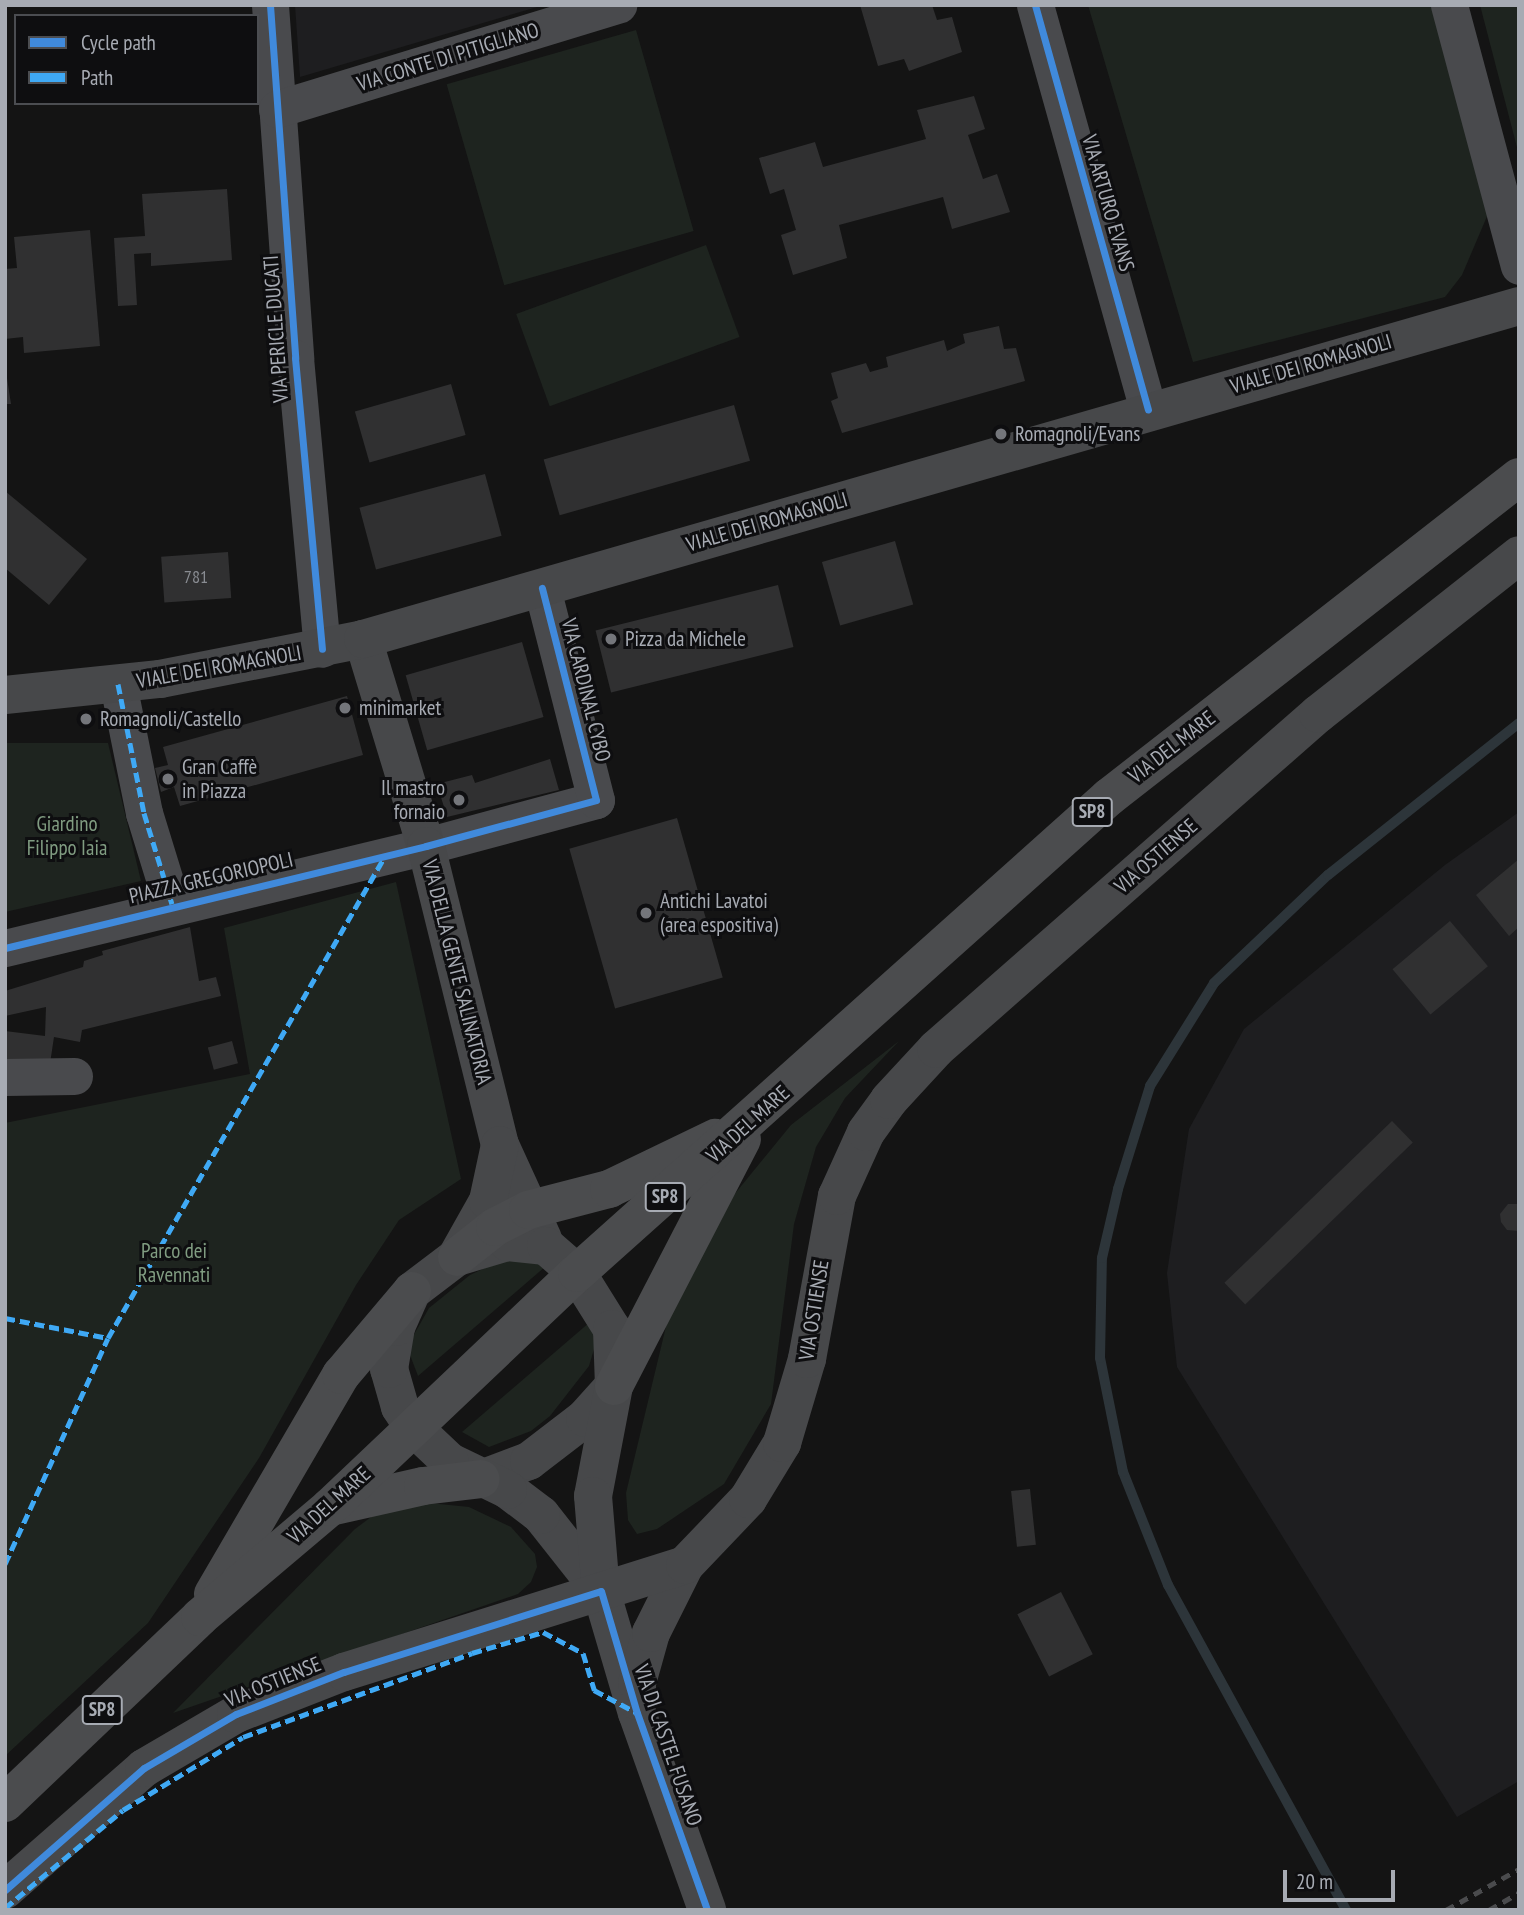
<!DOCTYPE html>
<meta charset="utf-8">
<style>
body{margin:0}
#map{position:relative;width:1524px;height:1915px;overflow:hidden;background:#141414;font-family:"PT Sans Narrow",sans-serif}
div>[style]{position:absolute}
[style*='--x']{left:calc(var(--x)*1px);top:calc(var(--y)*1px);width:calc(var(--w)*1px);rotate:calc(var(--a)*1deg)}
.built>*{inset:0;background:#1e1e20}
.green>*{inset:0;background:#1e241f;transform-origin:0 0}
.stream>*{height:10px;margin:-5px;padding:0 5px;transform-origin:5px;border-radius:5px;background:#2d353a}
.building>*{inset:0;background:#303031;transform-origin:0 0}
.street>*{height:37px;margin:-18.5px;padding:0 18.5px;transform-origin:18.5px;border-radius:18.5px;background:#494a4d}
.secondary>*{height:38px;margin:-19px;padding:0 19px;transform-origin:19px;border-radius:19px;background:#47484a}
.primary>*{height:38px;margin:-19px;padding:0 19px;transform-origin:19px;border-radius:19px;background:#4b4c4e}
.rail>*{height:5px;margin-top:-2.5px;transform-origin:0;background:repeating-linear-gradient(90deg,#4a4b4d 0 9px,transparent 0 16px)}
.quiet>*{height:5px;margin-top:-2.5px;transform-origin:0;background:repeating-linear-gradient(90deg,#3fa9f5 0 10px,transparent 0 15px)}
.cycleway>*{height:7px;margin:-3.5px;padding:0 3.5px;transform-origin:3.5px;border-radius:3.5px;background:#408adc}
.dots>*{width:19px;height:19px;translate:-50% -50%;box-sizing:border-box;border:4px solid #0e0e10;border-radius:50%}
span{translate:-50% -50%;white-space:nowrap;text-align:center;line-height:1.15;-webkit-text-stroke:6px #0e0e10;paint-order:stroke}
.number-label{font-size:18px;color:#898c92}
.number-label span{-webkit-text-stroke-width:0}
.shield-label span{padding:2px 5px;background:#0e0e10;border:2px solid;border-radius:5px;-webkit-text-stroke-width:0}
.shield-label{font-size:19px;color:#a7abb3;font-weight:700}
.street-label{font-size:21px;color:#a7abb3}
.poi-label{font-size:21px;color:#a7abb3}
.left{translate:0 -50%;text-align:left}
.right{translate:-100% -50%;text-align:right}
.park-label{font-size:21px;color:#809c81}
.frame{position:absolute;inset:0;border:7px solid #a7abb3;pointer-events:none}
.legend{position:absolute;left:14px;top:14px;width:245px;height:91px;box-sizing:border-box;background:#0e0e10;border:2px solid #4b4d51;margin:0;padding:9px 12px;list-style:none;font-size:21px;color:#a7abb3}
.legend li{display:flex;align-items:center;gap:14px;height:35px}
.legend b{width:35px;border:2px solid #4b4d51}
.scale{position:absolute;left:1283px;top:1870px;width:112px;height:32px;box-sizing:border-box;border:4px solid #a7abb3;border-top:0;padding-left:9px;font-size:21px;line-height:24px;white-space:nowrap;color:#a7abb3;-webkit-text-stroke:5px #0e0e10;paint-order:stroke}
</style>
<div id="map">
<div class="built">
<i style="clip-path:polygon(295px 5px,544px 5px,300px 77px)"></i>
<i style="clip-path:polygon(1519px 812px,1519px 1781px,1457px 1817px,1177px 1367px,1167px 1273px,1189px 1129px,1244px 1029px,1445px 865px)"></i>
</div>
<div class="green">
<i style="clip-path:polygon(1088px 5px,1434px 5px,1488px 214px,1462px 275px,1445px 297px,1193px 362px)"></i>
<i style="clip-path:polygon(1480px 5px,1519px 5px,1519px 155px)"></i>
<i style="left:636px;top:30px;width:209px;height:197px;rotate:74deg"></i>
<i style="left:706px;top:245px;width:98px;height:202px;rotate:70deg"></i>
<i style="clip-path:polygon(5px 743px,108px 743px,141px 881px,5px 912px)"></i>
<i style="clip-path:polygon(396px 882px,461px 1179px,399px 1220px,356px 1285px,259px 1458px,148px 1623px,5px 1756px,5px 1123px,250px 1074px,224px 928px)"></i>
<i style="clip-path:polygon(899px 1041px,845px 1098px,816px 1147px,794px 1224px,771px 1404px,724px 1484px,657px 1529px,637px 1534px,628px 1520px,626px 1493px,669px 1314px,720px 1212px,791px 1125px)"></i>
<i style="clip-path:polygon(529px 1256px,546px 1266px,418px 1376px,407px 1347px,429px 1308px,470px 1275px,502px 1260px)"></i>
<i style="clip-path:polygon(590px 1322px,597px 1339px,589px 1366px,550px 1416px,531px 1431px,489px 1447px,462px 1432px)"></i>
<i style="clip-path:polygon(429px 1503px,469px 1507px,511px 1527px,535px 1554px,537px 1567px,531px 1582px,518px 1594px,173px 1713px,355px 1529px,387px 1505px)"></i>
</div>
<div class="stream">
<i style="--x:1346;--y:1910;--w:371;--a:-118.7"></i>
<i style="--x:1168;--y:1585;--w:122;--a:-111.7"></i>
<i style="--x:1123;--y:1472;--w:116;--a:-101.4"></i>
<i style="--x:1100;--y:1358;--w:100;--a:-88.9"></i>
<i style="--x:1102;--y:1258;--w:71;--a:-76.9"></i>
<i style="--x:1118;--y:1189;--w:108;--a:-72.7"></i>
<i style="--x:1150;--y:1086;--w:121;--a:-58.1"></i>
<i style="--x:1214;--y:983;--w:157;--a:-43.5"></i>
<i style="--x:1328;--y:875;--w:244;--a:-38.5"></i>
</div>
<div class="building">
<i style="clip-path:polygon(860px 5px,932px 5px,937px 20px,952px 17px,962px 52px,909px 71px,904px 59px,878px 66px)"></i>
<i style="clip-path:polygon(974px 96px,985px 129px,968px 135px,983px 179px,997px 174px,1010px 212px,952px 229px,943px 197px,839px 225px,847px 258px,793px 275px,781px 235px,796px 230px,784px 189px,770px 194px,759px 158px,815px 142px,823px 167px,926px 139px,917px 110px)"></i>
<i style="clip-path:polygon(227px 189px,232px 260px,151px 266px,151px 253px,134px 254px,137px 305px,118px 306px,114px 238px,145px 236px,142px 194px)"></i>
<i style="clip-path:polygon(90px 230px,100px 346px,24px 353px,23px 337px,5px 339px,5px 269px,17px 268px,14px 237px)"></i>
<i style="clip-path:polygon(999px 326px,1004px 349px,1016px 348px,1025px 381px,842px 433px,831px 401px,838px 398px,831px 373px,866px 363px,870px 372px,888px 367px,886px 357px,944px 340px,947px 351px,965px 343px,963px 334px)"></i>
<i style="clip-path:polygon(5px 365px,11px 404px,5px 404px)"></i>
<i style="left:451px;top:384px;width:53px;height:100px;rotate:74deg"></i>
<i style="left:734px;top:405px;width:58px;height:198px;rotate:74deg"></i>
<i style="left:485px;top:474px;width:64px;height:130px;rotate:75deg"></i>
<i style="clip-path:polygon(5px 491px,87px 559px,49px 605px,5px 568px)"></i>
<i style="left:895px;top:541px;width:66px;height:76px;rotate:74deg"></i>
<i style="left:228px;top:552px;width:46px;height:67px;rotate:86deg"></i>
<i style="left:778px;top:585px;width:64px;height:188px;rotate:76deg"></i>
<i style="left:522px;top:642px;width:78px;height:121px;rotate:74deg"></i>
<i style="clip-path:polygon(347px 696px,363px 755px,180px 806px,174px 787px,161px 792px,155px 768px,168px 765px,163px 747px)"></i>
<i style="clip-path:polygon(550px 759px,559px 790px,447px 817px,437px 784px,472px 775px,475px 783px)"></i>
<i style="left:677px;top:818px;width:166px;height:112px;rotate:74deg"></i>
<i style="clip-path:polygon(1519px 859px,1519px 927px,1509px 936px,1476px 895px)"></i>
<i style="left:1450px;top:921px;width:59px;height:75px;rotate:50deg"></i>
<i style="clip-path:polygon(190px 927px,199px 981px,216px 977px,221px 996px,82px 1030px,80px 1042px,54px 1037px,49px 1070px,5px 1067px,5px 1031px,45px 1036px,46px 1007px,5px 1016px,5px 991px,83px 967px,84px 961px,103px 955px,102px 951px)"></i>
<i style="left:232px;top:1041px;width:23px;height:25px;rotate:75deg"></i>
<i style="left:1392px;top:1121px;width:30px;height:233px;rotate:46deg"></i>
<i style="clip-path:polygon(1508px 1204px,1519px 1204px,1519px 1231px,1507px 1230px,1501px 1222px,1500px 1214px)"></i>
<i style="left:1030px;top:1489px;width:56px;height:19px;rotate:84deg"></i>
<i style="left:1061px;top:1592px;width:70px;height:49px;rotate:63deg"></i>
</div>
<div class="street">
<i style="--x:270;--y:5;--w:354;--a:85.9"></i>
<i style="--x:295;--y:358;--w:292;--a:84.7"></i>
<i style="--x:1035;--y:5;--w:420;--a:74.4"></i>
<i style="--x:1449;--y:5;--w:270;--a:75"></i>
<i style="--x:277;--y:109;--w:357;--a:-17"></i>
<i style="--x:118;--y:684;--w:132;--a:78.6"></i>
<i style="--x:144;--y:813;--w:95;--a:72.9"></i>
<i style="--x:5;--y:948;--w:433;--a:-13.6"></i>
<i style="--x:426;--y:846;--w:176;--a:-15.1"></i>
<i style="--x:596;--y:800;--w:219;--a:-104.3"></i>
<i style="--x:5;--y:1077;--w:69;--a:-0.8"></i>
</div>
<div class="secondary">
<i style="--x:363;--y:639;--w:216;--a:73.1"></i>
<i style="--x:426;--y:846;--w:308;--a:76.1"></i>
<i style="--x:500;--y:1145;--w:103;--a:65.4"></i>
<i style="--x:5;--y:695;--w:156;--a:-5.9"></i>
<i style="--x:160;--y:679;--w:207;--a:-11.1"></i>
<i style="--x:363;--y:639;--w:1203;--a:-16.07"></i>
<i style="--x:457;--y:1256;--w:63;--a:-60.6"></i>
<i style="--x:488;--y:1201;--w:57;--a:-77.9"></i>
<i style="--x:481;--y:1479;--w:51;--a:-20.6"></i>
<i style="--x:529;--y:1461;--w:71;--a:-37.5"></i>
<i style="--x:585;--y:1418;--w:40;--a:-48"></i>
<i style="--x:601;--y:1591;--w:97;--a:-128.3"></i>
<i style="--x:541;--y:1515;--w:41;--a:-142.9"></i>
<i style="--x:508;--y:1490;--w:64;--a:-154.2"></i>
<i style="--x:450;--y:1462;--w:51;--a:-136.6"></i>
<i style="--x:413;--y:1427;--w:24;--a:-123"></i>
<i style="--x:400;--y:1407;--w:40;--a:-106"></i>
<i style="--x:389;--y:1369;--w:43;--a:-80.5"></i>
<i style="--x:396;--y:1327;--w:39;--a:-66"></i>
<i style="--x:412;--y:1291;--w:56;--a:-37.1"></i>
<i style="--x:457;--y:1257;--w:52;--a:-16.7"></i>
<i style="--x:507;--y:1242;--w:39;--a:6"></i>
<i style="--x:546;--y:1246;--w:41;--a:41.1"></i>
<i style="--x:577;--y:1273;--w:66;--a:58"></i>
<i style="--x:612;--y:1329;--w:57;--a:88"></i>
<i style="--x:614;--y:1386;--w:112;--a:100.8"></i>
<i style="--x:593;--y:1496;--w:95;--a:85.2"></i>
<i style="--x:601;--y:1591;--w:127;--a:73.6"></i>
<i style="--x:637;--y:1713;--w:209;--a:70.4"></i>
<i style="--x:637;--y:1701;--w:18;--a:-90"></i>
<i style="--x:637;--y:1683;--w:52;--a:-74.4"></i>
<i style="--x:651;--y:1633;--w:76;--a:-63.4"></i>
<i style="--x:5;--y:1890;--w:185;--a:-41.3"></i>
<i style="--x:144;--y:1768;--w:107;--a:-30.4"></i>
<i style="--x:236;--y:1714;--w:116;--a:-21.3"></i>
<i style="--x:344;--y:1672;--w:357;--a:-17.4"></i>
<i style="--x:685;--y:1565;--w:91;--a:-46.3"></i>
<i style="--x:748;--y:1499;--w:66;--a:-58.7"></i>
<i style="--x:782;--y:1443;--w:88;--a:-73.4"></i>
<i style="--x:807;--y:1359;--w:166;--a:-79.6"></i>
<i style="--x:837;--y:1196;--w:70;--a:-65.6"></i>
<i style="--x:866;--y:1132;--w:39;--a:-54"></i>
<i style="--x:889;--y:1100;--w:69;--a:-47.3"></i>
<i style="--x:936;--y:1049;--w:508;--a:-41.25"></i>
<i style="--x:1318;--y:714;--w:256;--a:-38.3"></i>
</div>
<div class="primary">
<i style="--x:457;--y:1257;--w:48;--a:-38.3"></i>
<i style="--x:495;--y:1227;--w:37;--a:-27"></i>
<i style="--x:528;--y:1210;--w:84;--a:-14.5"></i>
<i style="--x:609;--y:1189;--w:118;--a:-25.7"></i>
<i style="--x:614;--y:1386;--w:278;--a:-62.6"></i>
<i style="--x:330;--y:1507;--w:95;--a:-12.7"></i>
<i style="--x:423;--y:1486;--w:58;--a:-6.9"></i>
<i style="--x:213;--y:1594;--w:254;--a:-59.7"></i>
<i style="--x:341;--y:1375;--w:110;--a:-49.8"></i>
<i style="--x:5;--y:1803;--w:269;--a:-43.6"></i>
<i style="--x:200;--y:1617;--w:170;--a:-40.2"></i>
<i style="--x:330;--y:1507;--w:340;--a:-43.5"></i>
<i style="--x:577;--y:1273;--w:714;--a:-41.82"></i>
<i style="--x:1109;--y:797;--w:520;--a:-37.97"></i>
</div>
<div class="rail">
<i style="--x:1446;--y:1910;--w:84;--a:-29.3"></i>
<i style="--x:1489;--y:1910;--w:34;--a:-30"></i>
</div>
<div class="quiet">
<i style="--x:118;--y:684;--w:132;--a:78.6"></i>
<i style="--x:144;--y:813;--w:95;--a:72.9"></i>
<i style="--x:5;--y:1318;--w:105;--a:11"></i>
<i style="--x:5;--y:1564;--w:248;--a:-65.5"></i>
<i style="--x:108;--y:1338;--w:556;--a:-60.11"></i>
<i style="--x:5;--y:1908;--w:153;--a:-39.7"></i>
<i style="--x:123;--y:1810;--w:140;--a:-31.3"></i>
<i style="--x:243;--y:1737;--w:244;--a:-20.1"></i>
<i style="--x:472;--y:1653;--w:74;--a:-16.5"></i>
<i style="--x:543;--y:1632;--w:45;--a:27.7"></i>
<i style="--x:583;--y:1653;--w:39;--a:73"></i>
<i style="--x:594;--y:1690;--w:49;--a:28.1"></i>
</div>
<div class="cycleway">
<i style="--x:270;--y:5;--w:354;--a:85.9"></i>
<i style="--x:295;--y:358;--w:292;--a:84.7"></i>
<i style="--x:1035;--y:5;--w:420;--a:74.4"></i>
<i style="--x:5;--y:948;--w:433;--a:-13.6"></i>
<i style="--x:426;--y:846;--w:176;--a:-15.1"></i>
<i style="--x:596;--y:800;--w:219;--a:-104.3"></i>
<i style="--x:5;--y:1890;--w:185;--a:-41.3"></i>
<i style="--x:144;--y:1768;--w:107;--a:-30.4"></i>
<i style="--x:236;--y:1714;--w:116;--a:-21.3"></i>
<i style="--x:344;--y:1672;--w:269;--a:-17.5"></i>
<i style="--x:601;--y:1591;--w:127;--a:73.6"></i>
<i style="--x:637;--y:1713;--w:209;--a:70.4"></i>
</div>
<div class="dots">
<i style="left:1001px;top:434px;background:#74767b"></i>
<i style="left:611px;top:639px;background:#74767b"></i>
<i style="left:345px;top:708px;background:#74767b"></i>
<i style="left:86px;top:719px;background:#74767b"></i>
<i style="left:168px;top:779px;background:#74767b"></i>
<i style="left:459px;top:800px;background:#74767b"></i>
<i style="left:646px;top:913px;background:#74767b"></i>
</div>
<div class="number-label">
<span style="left:196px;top:577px">781</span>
</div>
<div class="shield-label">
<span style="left:1092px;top:812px">SP8</span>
<span style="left:665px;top:1197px">SP8</span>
<span style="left:102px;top:1710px">SP8</span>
</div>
<div class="street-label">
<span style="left:448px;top:57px;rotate:-17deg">VIA CONTE DI PITIGLIANO</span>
<span style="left:1108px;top:203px;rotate:74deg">VIA ARTURO EVANS</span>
<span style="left:276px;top:329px;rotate:-94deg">VIA PERICLE DUCATI</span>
<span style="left:1311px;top:364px;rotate:-16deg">VIALE DEI ROMAGNOLI</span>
<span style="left:767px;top:522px;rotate:-16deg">VIALE DEI ROMAGNOLI</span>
<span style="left:219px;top:667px;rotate:-10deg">VIALE DEI ROMAGNOLI</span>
<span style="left:586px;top:690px;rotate:76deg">VIA CARDINAL CYBO</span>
<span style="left:1172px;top:747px;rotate:-38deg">VIA DEL MARE</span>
<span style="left:1156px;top:856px;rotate:-41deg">VIA OSTIENSE</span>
<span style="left:211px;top:878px;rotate:-13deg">PIAZZA GREGORIOPOLI</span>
<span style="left:457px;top:972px;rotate:76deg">VIA DELLA GENTE SALINATORIA</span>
<span style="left:748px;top:1124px;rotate:-42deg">VIA DEL MARE</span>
<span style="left:814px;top:1310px;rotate:-81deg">VIA OSTIENSE</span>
<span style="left:329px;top:1505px;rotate:-42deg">VIA DEL MARE</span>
<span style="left:273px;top:1682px;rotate:-22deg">VIA OSTIENSE</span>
<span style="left:668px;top:1745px;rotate:71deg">VIA DI CASTEL FUSANO</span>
</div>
<div class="poi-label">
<span class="left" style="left:1015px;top:434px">Romagnoli/Evans</span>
<span class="left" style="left:625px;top:639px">Pizza da Michele</span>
<span class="left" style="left:359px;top:708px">minimarket</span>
<span class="left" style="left:100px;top:719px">Romagnoli/Castello</span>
<span class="left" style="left:182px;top:779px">Gran Caffè<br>in Piazza</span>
<span class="right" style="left:445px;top:800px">Il mastro<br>fornaio</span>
<span class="left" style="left:660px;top:913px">Antichi Lavatoi<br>(area espositiva)</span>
</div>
<div class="park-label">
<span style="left:67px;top:836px">Giardino<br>Filippo Iaia</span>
<span style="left:174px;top:1263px">Parco dei<br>Ravennati</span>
</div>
<div class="frame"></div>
<ul class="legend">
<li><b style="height:9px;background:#408adc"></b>Cycle path</li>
<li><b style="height:9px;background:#3fa9f5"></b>Path</li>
</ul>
<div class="scale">20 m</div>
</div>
